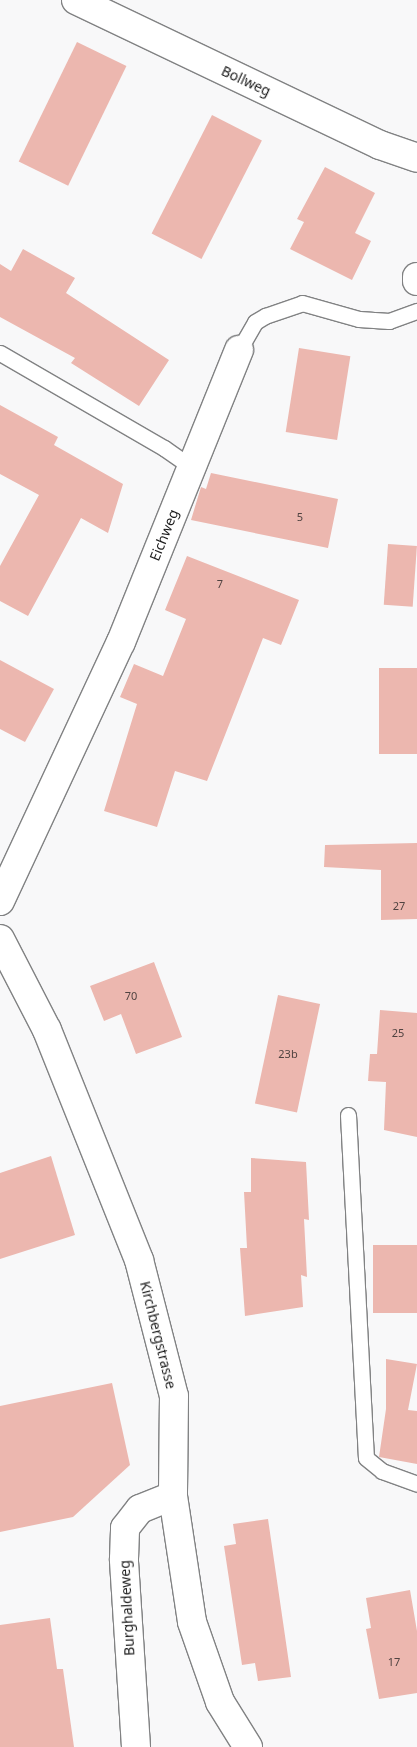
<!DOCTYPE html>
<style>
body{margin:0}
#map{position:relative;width:417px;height:1747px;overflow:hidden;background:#f8f8f9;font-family:"Noto Sans",sans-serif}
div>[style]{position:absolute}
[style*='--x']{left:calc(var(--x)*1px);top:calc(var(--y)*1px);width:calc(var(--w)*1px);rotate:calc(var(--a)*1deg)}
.building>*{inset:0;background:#ecb7af;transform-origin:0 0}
.roads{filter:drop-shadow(1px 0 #818283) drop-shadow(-1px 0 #818283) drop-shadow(0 1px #818283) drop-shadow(0 -1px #818283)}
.lane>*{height:15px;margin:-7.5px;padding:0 7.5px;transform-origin:7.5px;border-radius:7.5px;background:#fff}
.street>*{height:28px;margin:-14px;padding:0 14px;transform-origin:14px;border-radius:14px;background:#fff}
span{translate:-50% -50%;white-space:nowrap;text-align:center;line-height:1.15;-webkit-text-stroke:4px #fff;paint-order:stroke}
.number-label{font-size:11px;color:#504341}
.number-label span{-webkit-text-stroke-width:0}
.street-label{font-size:14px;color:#1c1c1c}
</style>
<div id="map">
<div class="building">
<i style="left:77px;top:42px;width:55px;height:133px;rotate:26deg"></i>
<i style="left:212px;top:115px;width:56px;height:133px;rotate:27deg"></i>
<i style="clip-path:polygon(325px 167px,375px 193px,355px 233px,371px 241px,352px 280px,290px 249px,304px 222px,297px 219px)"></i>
<i style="clip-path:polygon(23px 249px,75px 278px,66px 293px,169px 360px,139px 406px,71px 363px,75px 358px,0 317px,0 264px,11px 271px)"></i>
<i style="left:299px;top:348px;width:52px;height:85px;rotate:9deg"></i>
<i style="clip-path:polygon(0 405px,58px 437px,54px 445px,123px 484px,108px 533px,81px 518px,28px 616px,0 601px,0 566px,39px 495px,0 474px)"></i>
<i style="clip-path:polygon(211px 473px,338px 499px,328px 548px,191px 520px,201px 487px,206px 489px)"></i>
<i style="left:388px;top:544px;width:29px;height:61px;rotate:4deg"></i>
<i style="clip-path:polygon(187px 556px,299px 600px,281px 645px,263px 638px,207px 781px,175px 771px,157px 827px,104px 811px,137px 704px,120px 697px,134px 664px,163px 676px,186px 619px,165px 610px)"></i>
<i style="clip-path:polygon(0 660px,54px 689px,25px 742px,0 729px)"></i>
<i style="left:379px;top:668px;width:38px;height:86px"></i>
<i style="clip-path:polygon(417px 843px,417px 919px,381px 920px,381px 870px,324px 867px,325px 845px)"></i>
<i style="clip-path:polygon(154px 962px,182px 1037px,136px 1054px,121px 1014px,104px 1021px,90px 986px)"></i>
<i style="left:278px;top:995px;width:43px;height:111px;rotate:12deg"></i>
<i style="clip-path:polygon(380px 1010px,417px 1013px,417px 1137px,384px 1130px,386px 1082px,368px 1081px,370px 1054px,377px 1054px)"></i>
<i style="clip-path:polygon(51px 1156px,75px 1235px,0 1259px,0 1173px)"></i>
<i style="clip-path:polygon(251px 1158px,306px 1162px,309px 1220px,304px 1219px,307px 1277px,301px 1275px,303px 1307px,245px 1316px,240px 1248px,247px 1248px,244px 1192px,251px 1192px)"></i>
<i style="left:417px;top:1245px;width:68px;height:44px;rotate:90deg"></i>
<i style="clip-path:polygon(386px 1359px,417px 1364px,408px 1410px,417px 1411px,417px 1464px,379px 1457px,386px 1409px)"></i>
<i style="clip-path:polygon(112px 1383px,130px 1465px,73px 1517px,0 1532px,0 1406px)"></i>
<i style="clip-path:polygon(268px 1519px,291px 1677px,258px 1681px,255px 1663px,242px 1665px,224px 1546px,236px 1544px,233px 1524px)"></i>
<i style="clip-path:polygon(410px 1590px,417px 1631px,417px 1693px,379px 1699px,366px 1629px,371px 1628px,366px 1598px)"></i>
<i style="clip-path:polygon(50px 1618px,57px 1669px,63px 1669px,74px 1747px,0 1747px,0 1625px)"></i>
</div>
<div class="roads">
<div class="lane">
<i style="--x:239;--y:350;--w:32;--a:-60"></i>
<i style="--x:255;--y:322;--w:12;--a:-31"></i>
<i style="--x:265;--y:316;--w:39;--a:-19"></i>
<i style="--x:302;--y:303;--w:59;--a:15.7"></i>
<i style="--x:359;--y:319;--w:30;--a:4"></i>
<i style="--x:389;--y:321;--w:30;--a:-20"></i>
<i style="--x:0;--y:353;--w:190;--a:30.1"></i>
<i style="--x:164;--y:448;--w:33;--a:35"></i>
<i style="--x:348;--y:1115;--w:343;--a:87"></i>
<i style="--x:366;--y:1458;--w:21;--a:39"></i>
<i style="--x:382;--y:1471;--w:37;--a:20"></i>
</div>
<div class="street">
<i style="--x:76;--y:0;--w:337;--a:25.5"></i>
<i style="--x:380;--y:145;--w:39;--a:19"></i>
<i style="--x:417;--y:277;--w:4;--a:90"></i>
<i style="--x:0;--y:901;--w:286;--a:-65"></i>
<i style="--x:121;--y:642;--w:315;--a:-68"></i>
<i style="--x:0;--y:939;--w:102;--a:62.7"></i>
<i style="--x:47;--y:1030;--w:248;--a:68.2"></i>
<i style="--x:139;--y:1260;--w:140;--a:75.6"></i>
<i style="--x:174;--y:1396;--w:100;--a:90.6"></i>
<i style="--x:173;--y:1496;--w:127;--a:81.4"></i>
<i style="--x:192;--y:1622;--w:85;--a:70.7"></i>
<i style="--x:220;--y:1702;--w:53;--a:58.1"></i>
<i style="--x:136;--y:1747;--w:188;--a:-93.7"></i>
<i style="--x:124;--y:1559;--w:31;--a:-88"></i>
<i style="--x:125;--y:1528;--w:24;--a:-52"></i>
<i style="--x:140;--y:1509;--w:35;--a:-22"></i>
</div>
</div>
<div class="number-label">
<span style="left:300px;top:517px">5</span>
<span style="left:220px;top:584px">7</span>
<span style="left:399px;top:906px">27</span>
<span style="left:131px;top:996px">70</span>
<span style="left:398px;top:1033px">25</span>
<span style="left:288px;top:1054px">23b</span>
<span style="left:394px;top:1662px">17</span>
</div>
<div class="street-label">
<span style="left:246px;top:81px;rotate:25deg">Bollweg</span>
<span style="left:164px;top:535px;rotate:-68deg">Eichweg</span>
<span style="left:158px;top:1335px;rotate:76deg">Kirchbergstrasse</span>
<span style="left:127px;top:1608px;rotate:-93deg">Burghaldeweg</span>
</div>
</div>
